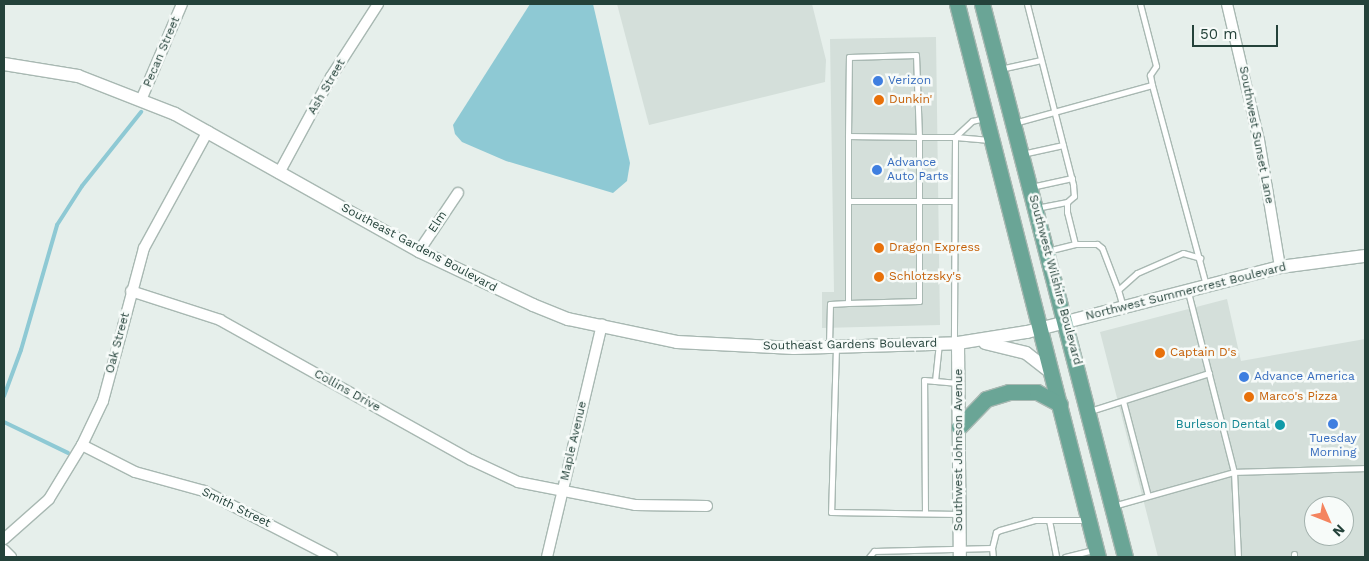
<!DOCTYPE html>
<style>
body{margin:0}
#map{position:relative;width:1369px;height:561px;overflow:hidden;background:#e6efeb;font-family:"Work Sans",sans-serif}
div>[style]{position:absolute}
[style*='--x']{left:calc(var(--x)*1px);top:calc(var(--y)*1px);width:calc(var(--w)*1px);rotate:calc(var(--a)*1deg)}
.built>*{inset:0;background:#d4dfda}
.water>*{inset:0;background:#8ec9d4}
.stream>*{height:4px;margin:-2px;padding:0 2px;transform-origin:2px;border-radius:2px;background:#8ec9d4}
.roads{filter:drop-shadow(1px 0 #a8b8b2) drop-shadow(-1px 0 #a8b8b2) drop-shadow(0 1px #a8b8b2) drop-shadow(0 -1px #a8b8b2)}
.service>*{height:5px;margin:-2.5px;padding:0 2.5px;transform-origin:2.5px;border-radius:2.5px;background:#fff}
.minor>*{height:10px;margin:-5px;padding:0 5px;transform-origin:5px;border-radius:5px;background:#fff}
.tertiary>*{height:12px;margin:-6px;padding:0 6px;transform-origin:6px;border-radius:6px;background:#fff}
.primary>*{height:15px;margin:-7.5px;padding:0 7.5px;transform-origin:7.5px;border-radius:7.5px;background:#6aa596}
.dots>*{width:14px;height:14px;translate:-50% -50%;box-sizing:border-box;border:2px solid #f7fbf9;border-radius:50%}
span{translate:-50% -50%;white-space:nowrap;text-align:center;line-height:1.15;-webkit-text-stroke:5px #f7fbf9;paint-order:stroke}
.street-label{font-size:12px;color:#24423a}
.shop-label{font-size:12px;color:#366cbe}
.left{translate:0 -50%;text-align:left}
.food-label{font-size:12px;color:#c56008}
.culture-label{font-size:12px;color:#0d838f}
.right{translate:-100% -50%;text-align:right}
.frame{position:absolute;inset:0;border:5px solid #24423a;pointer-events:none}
.north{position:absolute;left:1304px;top:496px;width:50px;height:50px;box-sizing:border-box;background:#f7fbf9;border:1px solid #a3b1ad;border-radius:50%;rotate:134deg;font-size:14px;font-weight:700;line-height:20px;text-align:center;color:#24423a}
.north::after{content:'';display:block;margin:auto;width:18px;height:22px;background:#f4845f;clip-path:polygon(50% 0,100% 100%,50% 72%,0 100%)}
.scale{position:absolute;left:1192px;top:25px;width:86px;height:22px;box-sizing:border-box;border:2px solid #24423a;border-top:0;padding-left:6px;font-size:15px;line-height:18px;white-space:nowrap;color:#24423a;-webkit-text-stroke:4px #f7fbf9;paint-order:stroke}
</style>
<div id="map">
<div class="built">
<i style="clip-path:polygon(617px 4px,812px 4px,826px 60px,825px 82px,649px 125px)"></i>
<i style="clip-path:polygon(936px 37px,940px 325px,822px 328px,822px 292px,834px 292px,830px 39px)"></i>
<i style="clip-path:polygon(evenodd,1227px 299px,1241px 361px,1365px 339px,1365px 557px,1158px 557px,1100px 332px,1227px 299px,1314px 506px,1344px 506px,1344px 536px,1314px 536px,1314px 506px)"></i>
</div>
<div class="water">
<i style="clip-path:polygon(530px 4px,593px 4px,630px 163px,627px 181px,613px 193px,506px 161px,462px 142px,455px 134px,453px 125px)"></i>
</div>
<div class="stream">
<i style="--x:4;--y:396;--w:49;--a:-69.7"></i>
<i style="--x:21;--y:350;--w:130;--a:-73.9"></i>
<i style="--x:57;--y:225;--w:46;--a:-57.3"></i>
<i style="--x:82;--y:186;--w:95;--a:-51.4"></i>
<i style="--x:4;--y:422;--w:71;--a:25.8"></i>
</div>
<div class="roads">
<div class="service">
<i style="--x:1027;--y:4;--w:187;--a:75.7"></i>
<i style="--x:1073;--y:185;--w:11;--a:85"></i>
<i style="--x:1074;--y:196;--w:9;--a:139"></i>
<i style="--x:1067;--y:202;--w:10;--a:90"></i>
<i style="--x:1067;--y:212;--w:33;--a:76"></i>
<i style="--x:1075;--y:244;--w:22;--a:0"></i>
<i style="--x:1097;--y:244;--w:6;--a:39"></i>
<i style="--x:1102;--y:248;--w:45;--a:69.1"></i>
<i style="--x:1140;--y:4;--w:64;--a:75.5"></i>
<i style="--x:1156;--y:66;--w:11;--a:124"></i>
<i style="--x:1150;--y:75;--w:10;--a:79"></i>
<i style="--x:1152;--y:85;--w:207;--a:74.9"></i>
<i style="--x:1000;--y:69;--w:42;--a:-12.4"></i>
<i style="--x:985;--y:118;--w:13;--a:167"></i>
<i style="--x:972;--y:121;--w:23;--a:137"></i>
<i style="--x:955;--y:137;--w:35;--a:5"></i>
<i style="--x:1014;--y:123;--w:143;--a:-15.4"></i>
<i style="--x:848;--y:136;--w:79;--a:-89.3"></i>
<i style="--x:849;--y:57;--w:67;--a:-1.7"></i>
<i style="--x:916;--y:55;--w:82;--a:87.9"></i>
<i style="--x:919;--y:137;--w:164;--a:90"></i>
<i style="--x:919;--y:301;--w:71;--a:178.4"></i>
<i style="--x:848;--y:303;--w:167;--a:-90"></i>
<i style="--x:848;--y:136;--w:71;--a:0.8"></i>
<i style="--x:919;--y:137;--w:36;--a:0"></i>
<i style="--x:955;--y:137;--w:205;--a:90.3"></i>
<i style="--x:1022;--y:154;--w:42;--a:-12.4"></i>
<i style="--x:1031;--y:187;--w:42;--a:-12.4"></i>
<i style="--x:848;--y:201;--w:106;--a:0"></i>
<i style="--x:1036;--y:208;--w:32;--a:-11"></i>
<i style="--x:1047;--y:251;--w:29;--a:-14"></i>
<i style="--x:1188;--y:292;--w:186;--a:75.7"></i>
<i style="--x:1234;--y:472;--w:131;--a:-1.7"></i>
<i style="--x:1123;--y:307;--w:18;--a:-106"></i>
<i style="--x:1118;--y:290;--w:25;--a:-42"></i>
<i style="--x:1137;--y:273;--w:50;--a:-23.5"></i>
<i style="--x:1183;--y:253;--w:18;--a:16"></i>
<i style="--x:829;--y:345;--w:41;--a:-88.6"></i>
<i style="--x:830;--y:304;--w:18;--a:-3"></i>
<i style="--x:836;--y:347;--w:165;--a:91.7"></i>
<i style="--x:831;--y:512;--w:128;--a:0.9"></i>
<i style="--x:935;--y:381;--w:38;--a:-84"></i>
<i style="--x:1123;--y:401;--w:98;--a:75.3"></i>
<i style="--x:1090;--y:411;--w:125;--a:-17.7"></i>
<i style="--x:1113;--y:506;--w:126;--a:-15.7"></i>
<i style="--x:1234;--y:472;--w:85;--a:87.3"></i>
<i style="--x:925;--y:513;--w:133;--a:-90.4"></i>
<i style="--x:924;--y:380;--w:34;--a:5"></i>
<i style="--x:1049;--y:520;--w:38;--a:79"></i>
<i style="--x:992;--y:548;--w:9;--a:84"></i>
<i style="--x:869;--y:557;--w:8;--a:-50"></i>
<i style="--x:874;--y:551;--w:118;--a:-1.5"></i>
<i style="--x:992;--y:548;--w:16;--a:-76"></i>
<i style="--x:996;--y:532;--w:4;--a:-27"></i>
<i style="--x:1000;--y:530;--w:35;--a:-16"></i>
<i style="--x:1034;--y:520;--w:52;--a:0"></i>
<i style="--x:1065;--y:557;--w:29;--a:-14"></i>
<i style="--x:1294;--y:557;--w:3;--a:-90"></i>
</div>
<div class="minor">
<i style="--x:1227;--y:4;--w:140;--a:76.8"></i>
<i style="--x:1259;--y:140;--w:129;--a:80.6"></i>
<i style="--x:141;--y:100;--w:104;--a:-66.9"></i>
<i style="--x:279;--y:173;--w:109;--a:-61.6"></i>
<i style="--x:331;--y:77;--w:87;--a:-57.2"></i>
<i style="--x:419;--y:251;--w:70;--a:-56.1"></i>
<i style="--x:131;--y:291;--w:94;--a:18"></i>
<i style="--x:220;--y:320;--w:287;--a:29.2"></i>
<i style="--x:471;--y:460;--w:52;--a:25.1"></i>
<i style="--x:518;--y:482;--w:119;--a:11.1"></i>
<i style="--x:635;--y:505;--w:72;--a:0.8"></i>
<i style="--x:82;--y:445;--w:59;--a:27"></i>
<i style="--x:135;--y:472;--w:72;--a:15.4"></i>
<i style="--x:204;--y:491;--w:144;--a:27.3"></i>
<i style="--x:4;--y:539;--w:60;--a:-41.6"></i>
<i style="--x:49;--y:499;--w:63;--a:-58.6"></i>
<i style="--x:82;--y:445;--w:49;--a:-64.5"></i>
<i style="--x:103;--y:401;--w:158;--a:-75"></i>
<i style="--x:144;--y:248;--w:133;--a:-61.3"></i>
<i style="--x:4;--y:550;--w:10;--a:45"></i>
<i style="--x:547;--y:557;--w:239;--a:-76.7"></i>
</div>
<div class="tertiary">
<i style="--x:4;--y:64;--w:75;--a:9.2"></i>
<i style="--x:78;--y:76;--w:104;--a:21.4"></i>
<i style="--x:175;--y:114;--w:280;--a:29.3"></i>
<i style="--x:419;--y:251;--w:126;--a:25.3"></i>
<i style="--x:533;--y:305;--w:38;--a:22"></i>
<i style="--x:568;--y:319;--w:111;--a:11.9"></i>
<i style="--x:677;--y:342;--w:117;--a:2.9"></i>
<i style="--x:794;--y:348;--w:164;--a:-1.7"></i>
<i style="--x:958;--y:343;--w:70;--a:-9.1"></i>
<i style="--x:1027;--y:332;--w:261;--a:-14.4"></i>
<i style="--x:1280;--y:267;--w:86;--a:-7.4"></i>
<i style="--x:958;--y:343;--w:214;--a:89.5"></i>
<i style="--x:985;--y:343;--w:42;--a:13.7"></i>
<i style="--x:1026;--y:353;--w:33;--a:38"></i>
</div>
<div class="primary">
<i style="--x:957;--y:4;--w:571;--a:75.7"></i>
<i style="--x:982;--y:4;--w:571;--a:75.5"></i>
<i style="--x:959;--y:427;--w:39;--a:-46"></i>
<i style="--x:986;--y:399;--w:24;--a:-17"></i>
<i style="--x:1009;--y:392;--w:28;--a:0"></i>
<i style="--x:1037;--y:392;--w:26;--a:28"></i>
</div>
</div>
<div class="dots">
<i style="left:878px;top:81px;background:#3f7fe0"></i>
<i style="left:879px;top:100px;background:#e8710a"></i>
<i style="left:877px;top:170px;background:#3f7fe0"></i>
<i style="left:879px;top:248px;background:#e8710a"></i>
<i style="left:879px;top:277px;background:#e8710a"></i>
<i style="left:1160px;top:353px;background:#e8710a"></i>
<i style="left:1244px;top:377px;background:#3f7fe0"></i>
<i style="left:1249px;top:397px;background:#e8710a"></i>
<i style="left:1333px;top:424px;background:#3f7fe0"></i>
<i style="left:1280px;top:425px;background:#0f9aa8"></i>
</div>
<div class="street-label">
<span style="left:162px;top:52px;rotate:-67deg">Pecan Street</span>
<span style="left:327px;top:87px;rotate:-60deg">Ash Street</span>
<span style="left:1256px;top:135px;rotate:79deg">Southwest Sunset Lane</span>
<span style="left:438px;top:222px;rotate:-56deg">Elm</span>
<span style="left:419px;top:248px;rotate:28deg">Southeast Gardens Boulevard</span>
<span style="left:1055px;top:280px;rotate:75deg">Southwest Wilshire Boulevard</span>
<span style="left:1186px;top:292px;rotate:-14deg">Northwest Summercrest Boulevard</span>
<span style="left:118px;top:343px;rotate:-75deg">Oak Street</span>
<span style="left:850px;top:345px;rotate:-1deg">Southeast Gardens Boulevard</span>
<span style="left:347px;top:391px;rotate:29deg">Collins Drive</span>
<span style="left:574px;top:441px;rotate:-77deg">Maple Avenue</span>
<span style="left:959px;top:450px;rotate:-90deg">Southwest Johnson Avenue</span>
<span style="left:236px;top:508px;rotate:26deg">Smith Street</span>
</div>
<div class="shop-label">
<span class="left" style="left:888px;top:81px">Verizon</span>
<span class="left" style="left:887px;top:170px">Advance<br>Auto Parts</span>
<span class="left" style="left:1254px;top:377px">Advance America</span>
<span style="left:1333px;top:446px">Tuesday<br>Morning</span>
</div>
<div class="food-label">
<span class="left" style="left:889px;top:100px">Dunkin'</span>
<span class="left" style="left:889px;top:248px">Dragon Express</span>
<span class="left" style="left:889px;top:277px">Schlotzsky's</span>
<span class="left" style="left:1170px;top:353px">Captain D's</span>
<span class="left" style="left:1259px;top:397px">Marco's Pizza</span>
</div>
<div class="culture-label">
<span class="right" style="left:1270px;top:425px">Burleson Dental</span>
</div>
<div class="frame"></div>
<div class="north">N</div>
<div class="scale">50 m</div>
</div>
